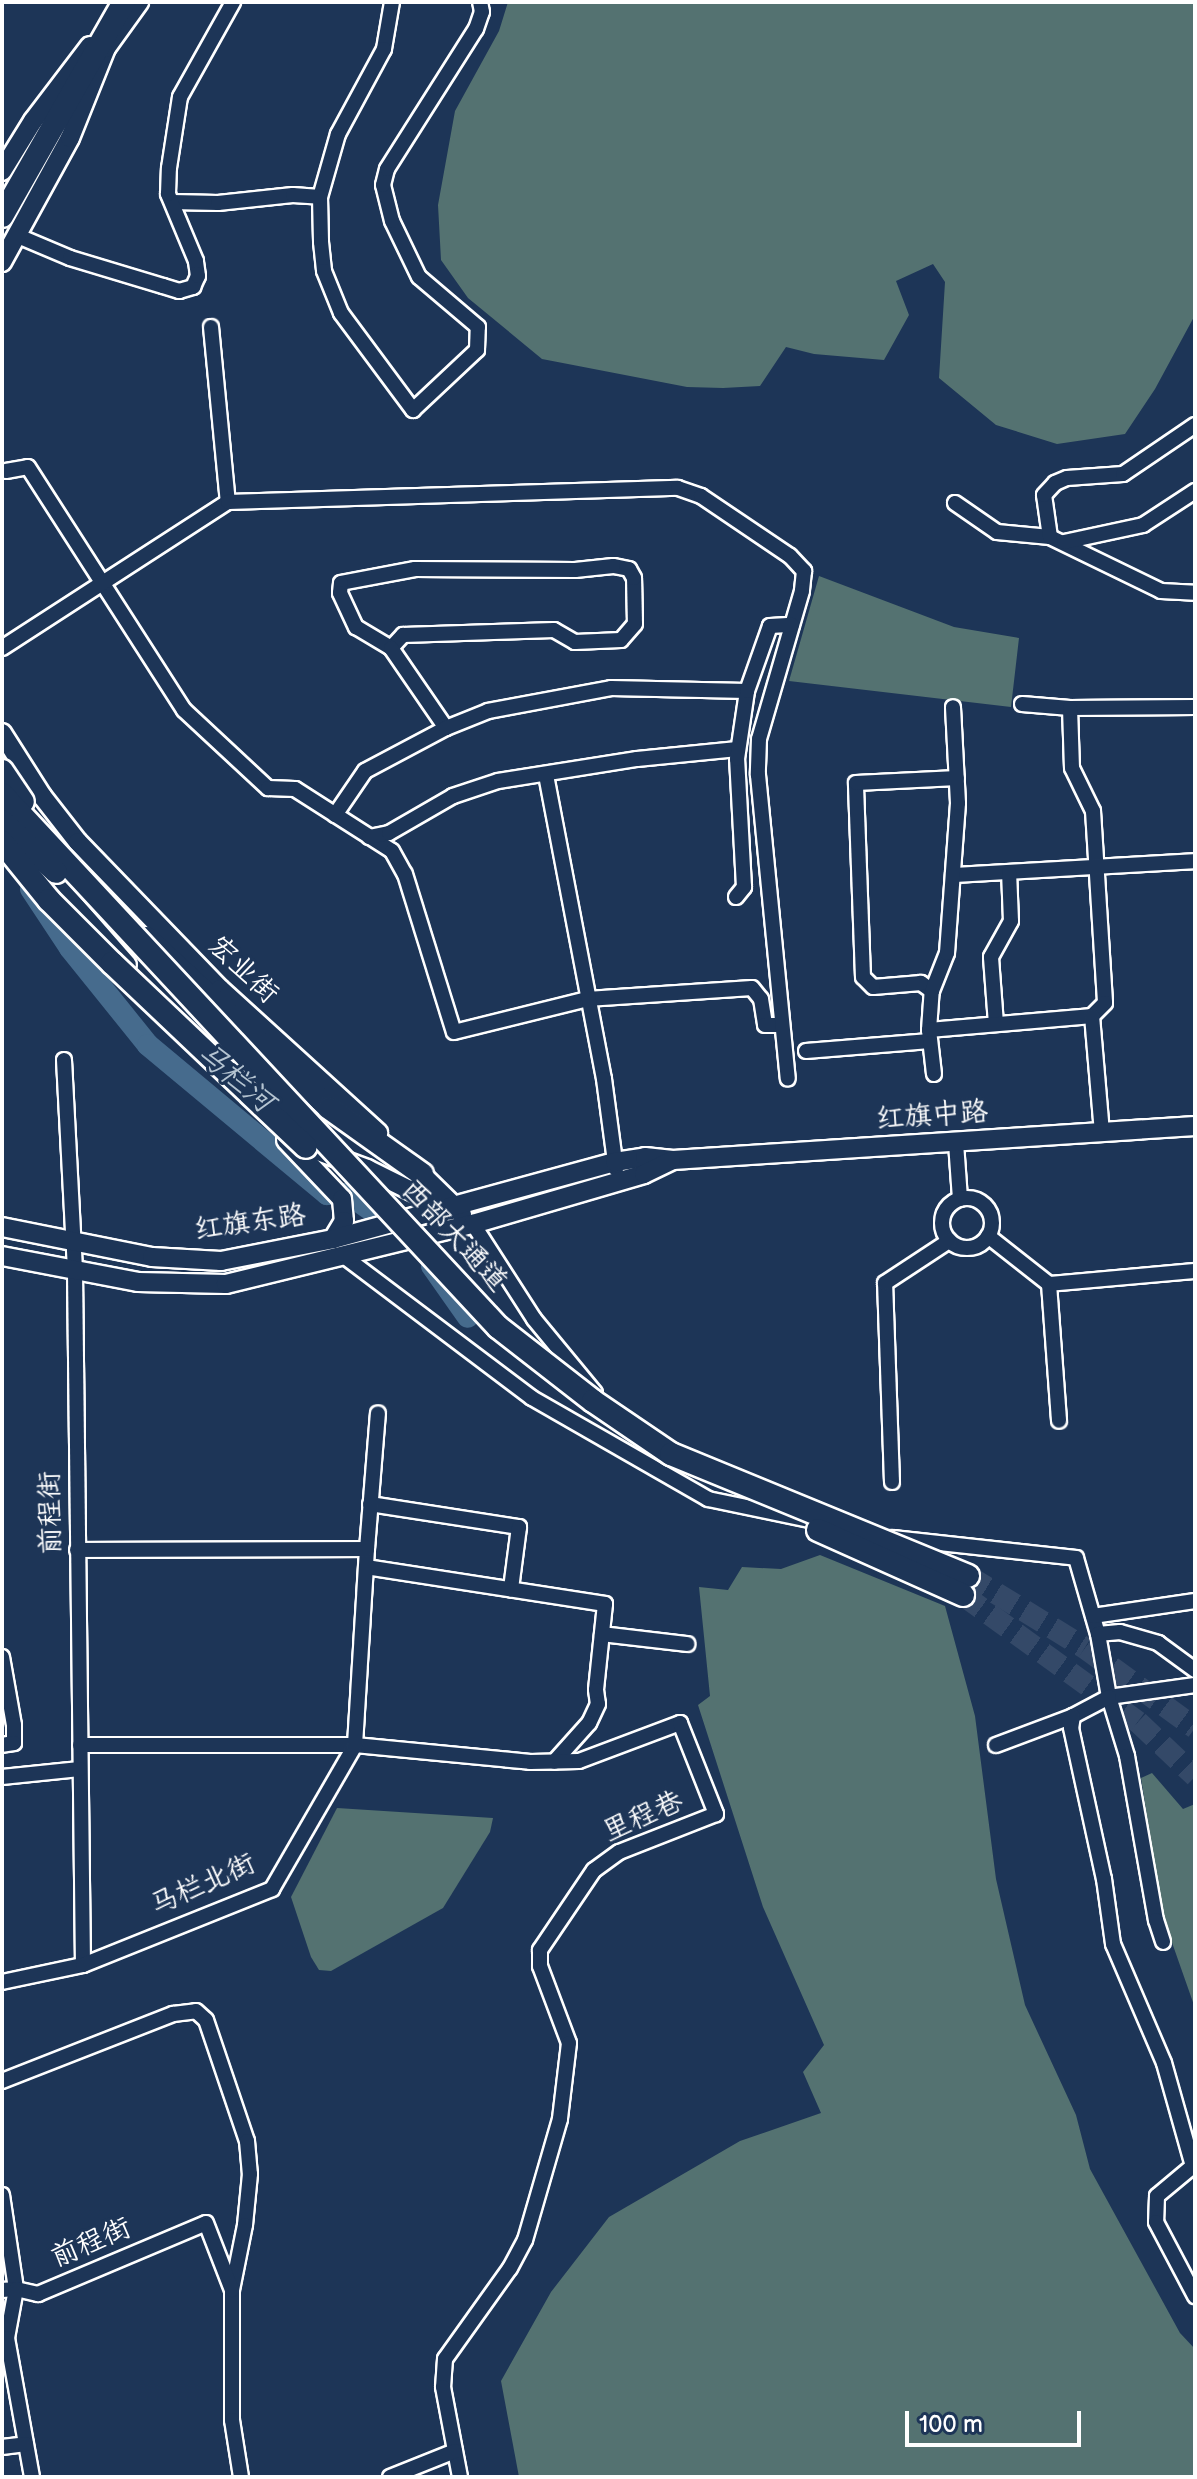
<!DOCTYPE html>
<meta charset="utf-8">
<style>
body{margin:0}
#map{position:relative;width:1197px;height:2479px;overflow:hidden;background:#1d3557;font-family:"Balsamiq Sans","LXGW WenKai TC",sans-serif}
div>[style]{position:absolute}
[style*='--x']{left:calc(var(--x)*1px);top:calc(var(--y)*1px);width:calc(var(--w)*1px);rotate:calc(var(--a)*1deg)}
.green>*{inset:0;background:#547271}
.river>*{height:22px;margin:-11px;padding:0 11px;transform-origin:11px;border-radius:11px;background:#466b8d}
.highway-tunnel>*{height:22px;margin-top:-11px;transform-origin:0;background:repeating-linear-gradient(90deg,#344968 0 22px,transparent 0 33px)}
.roads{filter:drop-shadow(2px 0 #fff) drop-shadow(-2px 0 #fff) drop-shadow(0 2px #fff) drop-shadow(0 -2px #fff)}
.minor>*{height:14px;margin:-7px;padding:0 7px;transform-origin:7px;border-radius:7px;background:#1d3557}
.minor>.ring{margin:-7px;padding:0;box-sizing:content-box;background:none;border:14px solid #1d3557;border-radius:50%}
.major>*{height:18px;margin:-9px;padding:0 9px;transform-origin:9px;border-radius:9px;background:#1d3557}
.highway>*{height:22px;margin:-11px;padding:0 11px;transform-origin:11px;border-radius:11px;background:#1d3557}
.bridges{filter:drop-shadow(2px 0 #fff) drop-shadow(-2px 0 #fff) drop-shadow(0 2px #fff) drop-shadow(0 -2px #fff)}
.highway-bridge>*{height:22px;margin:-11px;padding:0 11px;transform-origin:11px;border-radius:11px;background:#1d3557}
span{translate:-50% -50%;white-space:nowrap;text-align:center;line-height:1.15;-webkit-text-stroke:6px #1d3557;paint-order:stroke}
.street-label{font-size:28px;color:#fff}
.water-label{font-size:30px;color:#b5c4d1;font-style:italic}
.frame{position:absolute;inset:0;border:4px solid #fff;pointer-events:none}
.scale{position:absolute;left:905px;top:2411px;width:176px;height:36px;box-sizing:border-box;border:4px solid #fff;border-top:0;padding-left:10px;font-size:24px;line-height:28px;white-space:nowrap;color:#fff;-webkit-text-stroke:6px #1d3557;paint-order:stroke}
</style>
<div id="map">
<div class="green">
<i style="clip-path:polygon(508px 2px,1195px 2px,1195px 315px,1155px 389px,1125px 434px,1057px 444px,996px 425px,939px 378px,945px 282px,933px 264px,896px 281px,909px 315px,884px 360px,814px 354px,786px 347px,760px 386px,723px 388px,687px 387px,542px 359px,468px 298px,441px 260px,438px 205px,455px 111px,499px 31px)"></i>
<i style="clip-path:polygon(819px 576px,954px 627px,1019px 638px,1011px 707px,789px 681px)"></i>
<i style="clip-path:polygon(820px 1555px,945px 1606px,975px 1716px,996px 1879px,1025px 2005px,1076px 2115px,1090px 2169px,1180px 2333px,1195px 2349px,1195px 2477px,519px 2477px,501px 2381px,551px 2292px,609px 2217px,740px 2141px,821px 2113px,803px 2072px,824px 2045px,763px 1907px,698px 1705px,710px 1696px,699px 1587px,728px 1590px,742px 1567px,781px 1569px)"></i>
<i style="clip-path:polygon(1152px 1773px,1183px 1809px,1195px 1804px,1195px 2008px,1163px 1917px,1141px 1778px)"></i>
<i style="clip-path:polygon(337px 1808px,493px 1818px,490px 1832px,443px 1908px,331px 1971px,319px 1970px,311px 1957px,291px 1897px)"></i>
</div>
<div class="river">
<i style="--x:31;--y:889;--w:71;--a:56.5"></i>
<i style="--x:70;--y:948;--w:124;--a:51.2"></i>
<i style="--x:148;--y:1045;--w:233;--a:39.8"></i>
<i style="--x:327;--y:1194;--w:21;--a:0"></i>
<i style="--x:348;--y:1194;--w:65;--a:34.9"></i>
<i style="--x:432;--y:1266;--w:62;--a:54.8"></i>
</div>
<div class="highway-tunnel">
<i style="--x:968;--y:1576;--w:137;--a:31.6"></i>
<i style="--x:1085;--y:1648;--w:136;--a:36"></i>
<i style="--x:963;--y:1595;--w:216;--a:36"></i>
<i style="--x:1138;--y:1722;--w:79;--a:43.5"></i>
</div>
<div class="roads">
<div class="minor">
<i style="--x:392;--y:2;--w:48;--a:99.7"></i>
<i style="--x:384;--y:49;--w:97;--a:118.4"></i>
<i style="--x:338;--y:134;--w:66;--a:105.9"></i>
<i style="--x:320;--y:197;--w:45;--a:88.7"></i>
<i style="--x:321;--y:242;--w:29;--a:84"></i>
<i style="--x:324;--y:271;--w:45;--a:68"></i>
<i style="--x:341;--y:313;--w:121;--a:53.4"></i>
<i style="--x:413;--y:410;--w:88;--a:-43.2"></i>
<i style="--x:477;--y:350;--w:23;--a:-88"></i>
<i style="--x:478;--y:327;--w:77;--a:-139.7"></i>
<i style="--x:419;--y:277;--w:62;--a:-115.7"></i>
<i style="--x:392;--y:221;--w:37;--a:-104"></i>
<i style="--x:383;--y:185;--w:16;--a:-76"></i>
<i style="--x:387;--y:169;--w:166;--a:-57.6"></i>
<i style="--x:476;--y:29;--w:18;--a:-71"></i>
<i style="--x:482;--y:12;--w:10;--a:-101"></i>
<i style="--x:172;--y:202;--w:46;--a:1.2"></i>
<i style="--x:218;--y:203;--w:75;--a:-6.1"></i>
<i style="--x:293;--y:195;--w:27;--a:4"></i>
<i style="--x:18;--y:236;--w:56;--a:22.9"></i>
<i style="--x:70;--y:258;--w:97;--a:16.8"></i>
<i style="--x:163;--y:286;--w:17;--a:17"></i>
<i style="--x:179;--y:291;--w:15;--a:-16"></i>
<i style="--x:193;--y:287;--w:12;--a:-66"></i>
<i style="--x:198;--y:276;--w:15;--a:-98"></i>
<i style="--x:196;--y:261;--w:73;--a:-112.7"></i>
<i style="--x:168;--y:194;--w:26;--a:-88"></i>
<i style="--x:169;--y:168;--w:72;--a:-81.2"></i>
<i style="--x:180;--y:97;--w:109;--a:-60.8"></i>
<i style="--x:211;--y:327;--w:176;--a:84.5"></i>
<i style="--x:6;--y:471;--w:22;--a:-10"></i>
<i style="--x:28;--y:467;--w:289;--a:57.3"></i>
<i style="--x:184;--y:710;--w:115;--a:42.9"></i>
<i style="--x:268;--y:788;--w:27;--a:2"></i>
<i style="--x:295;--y:789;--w:115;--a:32.6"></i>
<i style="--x:392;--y:851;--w:26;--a:61"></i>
<i style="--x:405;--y:874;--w:165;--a:72.8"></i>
<i style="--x:454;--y:1032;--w:137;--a:-13.9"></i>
<i style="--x:587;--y:999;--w:165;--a:-3.8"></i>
<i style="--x:752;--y:988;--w:14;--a:51"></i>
<i style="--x:761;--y:999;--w:26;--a:81"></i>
<i style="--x:765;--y:1025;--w:17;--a:0"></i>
<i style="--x:955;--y:503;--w:51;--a:34.6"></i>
<i style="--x:997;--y:532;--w:53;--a:5.4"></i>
<i style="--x:1050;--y:537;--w:123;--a:25.9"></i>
<i style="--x:1161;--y:591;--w:34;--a:3"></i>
<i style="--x:1050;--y:537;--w:42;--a:-98.1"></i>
<i style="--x:1044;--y:495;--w:16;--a:-47"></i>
<i style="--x:1055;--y:483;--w:13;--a:-23"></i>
<i style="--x:1067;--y:478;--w:56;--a:-4.1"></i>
<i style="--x:1123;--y:474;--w:87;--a:-34.2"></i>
<i style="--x:1064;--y:542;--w:81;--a:-12.1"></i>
<i style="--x:1143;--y:525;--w:62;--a:-33.2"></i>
<i style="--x:2;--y:648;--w:269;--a:-32.9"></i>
<i style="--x:228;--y:502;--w:450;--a:-1.8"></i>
<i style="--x:678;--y:488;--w:24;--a:19"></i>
<i style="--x:701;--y:496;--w:107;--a:34"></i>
<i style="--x:790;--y:556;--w:21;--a:47"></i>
<i style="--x:804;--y:571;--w:20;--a:96"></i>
<i style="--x:802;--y:591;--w:154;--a:106.2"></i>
<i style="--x:759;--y:739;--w:36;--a:92"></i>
<i style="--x:758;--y:775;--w:305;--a:84.4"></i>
<i style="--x:391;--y:648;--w:18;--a:-47"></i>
<i style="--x:403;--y:635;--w:151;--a:-1.9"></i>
<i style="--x:554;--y:630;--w:24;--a:30"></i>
<i style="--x:575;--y:642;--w:46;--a:-2.5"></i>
<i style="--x:621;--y:640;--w:21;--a:-49"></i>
<i style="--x:635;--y:624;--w:46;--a:-91.2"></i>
<i style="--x:634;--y:578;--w:10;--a:-119"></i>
<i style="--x:629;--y:569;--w:16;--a:-169"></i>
<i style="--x:613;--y:566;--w:38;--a:174"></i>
<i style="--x:575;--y:570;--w:160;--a:-179.6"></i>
<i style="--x:415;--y:569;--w:75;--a:169.3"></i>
<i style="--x:341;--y:583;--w:10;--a:96"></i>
<i style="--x:340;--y:593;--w:38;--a:65"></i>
<i style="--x:356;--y:627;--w:41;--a:31"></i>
<i style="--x:391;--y:648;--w:97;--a:55.5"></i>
<i style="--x:1022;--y:704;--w:48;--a:4.8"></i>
<i style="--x:1070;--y:708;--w:125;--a:-0.5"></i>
<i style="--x:1070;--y:708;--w:60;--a:88.1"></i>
<i style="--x:1072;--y:768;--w:48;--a:64"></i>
<i style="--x:1093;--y:811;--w:192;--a:86.4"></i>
<i style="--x:1105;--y:1003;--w:18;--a:135"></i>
<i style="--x:546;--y:775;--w:309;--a:79.2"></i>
<i style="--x:604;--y:1079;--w:91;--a:82.4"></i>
<i style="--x:335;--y:815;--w:53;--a:-55.7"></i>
<i style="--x:365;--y:771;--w:92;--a:-28"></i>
<i style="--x:446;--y:728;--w:45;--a:-22"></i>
<i style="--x:488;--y:711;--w:125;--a:-10.6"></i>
<i style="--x:611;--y:688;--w:136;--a:1.3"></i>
<i style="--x:369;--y:837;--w:20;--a:-11"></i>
<i style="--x:389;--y:833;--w:74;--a:-30"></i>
<i style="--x:453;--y:796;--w:47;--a:-18.4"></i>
<i style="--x:498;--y:781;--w:141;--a:-9"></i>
<i style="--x:637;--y:759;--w:101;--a:-5.7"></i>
<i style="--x:953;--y:875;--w:242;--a:-3.3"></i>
<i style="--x:736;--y:897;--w:13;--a:-51"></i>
<i style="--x:744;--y:887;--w:128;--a:-93.1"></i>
<i style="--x:737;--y:759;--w:69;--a:-81.6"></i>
<i style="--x:747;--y:691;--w:69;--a:-70.5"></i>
<i style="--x:770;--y:626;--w:22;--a:-3"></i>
<i style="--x:932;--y:991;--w:14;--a:-144"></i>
<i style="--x:921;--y:983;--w:48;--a:175.2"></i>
<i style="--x:873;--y:987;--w:14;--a:-135"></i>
<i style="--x:863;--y:977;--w:194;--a:-92.1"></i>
<i style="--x:856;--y:783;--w:101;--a:-2.8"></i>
<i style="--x:996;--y:1024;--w:67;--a:-94.3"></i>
<i style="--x:991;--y:957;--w:41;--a:-60.9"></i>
<i style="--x:1011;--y:921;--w:49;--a:-92.3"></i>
<i style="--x:929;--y:1030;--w:39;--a:-86"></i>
<i style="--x:932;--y:991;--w:41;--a:-68.5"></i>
<i style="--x:947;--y:953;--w:150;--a:-85.8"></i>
<i style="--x:958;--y:803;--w:96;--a:-93"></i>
<i style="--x:806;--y:1051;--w:124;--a:-4.6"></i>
<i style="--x:64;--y:1060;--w:212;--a:87"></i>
<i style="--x:75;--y:1272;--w:693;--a:89.34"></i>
<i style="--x:934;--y:1074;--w:44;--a:-96.5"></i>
<i style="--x:929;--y:1030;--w:164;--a:-4.9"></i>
<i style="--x:1092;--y:1016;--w:117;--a:85.1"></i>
<i style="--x:956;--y:1143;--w:56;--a:85.9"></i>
<i class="ring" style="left:942px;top:1198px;width:36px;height:36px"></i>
<i style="--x:473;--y:1224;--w:113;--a:57.3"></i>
<i style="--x:534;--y:1319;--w:96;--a:50.5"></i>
<i style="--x:988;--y:1236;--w:78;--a:38.2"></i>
<i style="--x:1049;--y:1284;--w:137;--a:85.8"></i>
<i style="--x:345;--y:1257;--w:234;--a:37"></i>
<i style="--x:532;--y:1398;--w:203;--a:29.8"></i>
<i style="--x:708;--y:1499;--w:108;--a:11.7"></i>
<i style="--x:1049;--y:1284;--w:147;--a:-5.1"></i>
<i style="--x:892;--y:1482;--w:199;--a:-92"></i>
<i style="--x:885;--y:1283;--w:77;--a:-33.3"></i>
<i style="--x:370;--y:1504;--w:151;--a:8.8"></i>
<i style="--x:519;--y:1527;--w:63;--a:97.4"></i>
<i style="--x:893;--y:1538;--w:184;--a:6.2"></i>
<i style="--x:1076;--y:1558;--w:79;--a:73.9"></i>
<i style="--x:1098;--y:1634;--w:64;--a:80.1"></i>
<i style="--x:1109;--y:1697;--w:62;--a:73"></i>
<i style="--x:1127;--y:1756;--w:167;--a:80"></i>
<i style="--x:1156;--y:1920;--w:23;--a:72"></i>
<i style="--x:367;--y:1549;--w:136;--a:-85.4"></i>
<i style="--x:366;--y:1567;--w:242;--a:8.8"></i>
<i style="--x:605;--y:1604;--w:86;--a:96"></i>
<i style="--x:596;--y:1690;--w:14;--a:82"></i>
<i style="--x:598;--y:1704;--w:21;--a:115"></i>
<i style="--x:589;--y:1723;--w:52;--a:131.9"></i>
<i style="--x:1093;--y:1616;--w:103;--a:-8.4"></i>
<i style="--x:602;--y:1634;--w:86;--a:6.7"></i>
<i style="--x:1098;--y:1634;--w:22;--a:-5"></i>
<i style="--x:1120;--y:1632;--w:40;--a:16"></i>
<i style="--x:1158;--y:1643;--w:46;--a:36.1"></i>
<i style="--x:2;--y:1657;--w:69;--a:80"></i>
<i style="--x:14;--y:1725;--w:18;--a:90"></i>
<i style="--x:14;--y:1743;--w:12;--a:171"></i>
<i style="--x:1195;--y:1685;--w:87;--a:172.1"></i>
<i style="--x:1109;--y:1697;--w:41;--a:152.2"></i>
<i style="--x:1073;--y:1716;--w:12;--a:99"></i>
<i style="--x:1071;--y:1728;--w:155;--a:77.7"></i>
<i style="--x:1104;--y:1879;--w:66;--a:82.1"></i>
<i style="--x:1113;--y:1944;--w:129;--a:66.8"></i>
<i style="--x:1164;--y:2063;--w:107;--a:74.3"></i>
<i style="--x:1193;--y:2166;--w:47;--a:140.2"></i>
<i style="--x:1157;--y:2196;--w:26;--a:92"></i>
<i style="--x:1156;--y:2222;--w:84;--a:62.2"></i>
<i style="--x:80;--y:1745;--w:275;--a:0"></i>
<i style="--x:355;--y:1745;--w:176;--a:5.5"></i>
<i style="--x:530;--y:1762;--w:49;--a:-1.2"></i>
<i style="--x:579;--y:1761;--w:108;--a:-20.6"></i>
<i style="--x:680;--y:1723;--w:98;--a:68.4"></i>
<i style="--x:716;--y:1814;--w:104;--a:158.6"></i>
<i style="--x:619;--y:1852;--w:31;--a:144"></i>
<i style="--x:594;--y:1870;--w:97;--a:124"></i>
<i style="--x:540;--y:1950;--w:16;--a:90"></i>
<i style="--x:540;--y:1966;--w:82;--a:69.4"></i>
<i style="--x:569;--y:2043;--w:77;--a:96.8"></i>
<i style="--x:560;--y:2119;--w:126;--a:106.1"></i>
<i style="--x:525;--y:2240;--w:32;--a:118"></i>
<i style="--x:510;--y:2268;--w:112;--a:125.5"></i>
<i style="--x:445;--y:2359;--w:28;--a:94"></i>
<i style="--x:443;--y:2387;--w:92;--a:79.3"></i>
<i style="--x:996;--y:1745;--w:82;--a:-20.6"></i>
<i style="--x:2;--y:1777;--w:78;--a:-5.9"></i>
<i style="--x:2;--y:1982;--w:83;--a:-11.9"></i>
<i style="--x:83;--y:1965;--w:204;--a:-21.9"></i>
<i style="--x:272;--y:1889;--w:166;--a:-60"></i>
<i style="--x:355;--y:1745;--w:196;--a:-86.5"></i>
<i style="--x:367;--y:1549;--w:290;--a:179.8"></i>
<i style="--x:2;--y:2081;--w:184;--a:-21.4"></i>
<i style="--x:173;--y:2014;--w:23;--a:-7"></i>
<i style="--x:196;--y:2011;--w:13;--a:42"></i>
<i style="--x:206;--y:2020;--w:128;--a:71.3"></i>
<i style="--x:247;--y:2141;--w:33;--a:85"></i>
<i style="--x:250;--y:2174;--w:51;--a:95.6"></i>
<i style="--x:245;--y:2225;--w:66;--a:101.3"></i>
<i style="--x:232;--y:2290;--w:130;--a:90"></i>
<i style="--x:232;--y:2420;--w:58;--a:81"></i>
<i style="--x:2;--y:2195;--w:95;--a:81.5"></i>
<i style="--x:16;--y:2289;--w:23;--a:13"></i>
<i style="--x:38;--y:2294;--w:182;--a:-22.9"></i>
<i style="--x:206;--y:2223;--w:72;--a:68.8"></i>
<i style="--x:2;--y:2290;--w:14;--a:-4"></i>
<i style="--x:16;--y:2289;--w:50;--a:100.4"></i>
<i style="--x:7;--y:2338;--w:141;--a:79.8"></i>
<i style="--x:2;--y:2447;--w:24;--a:-7"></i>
<i style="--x:390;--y:2477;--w:70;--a:-21.8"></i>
</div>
<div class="major">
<i style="--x:2;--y:171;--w:59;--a:-58.2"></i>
<i style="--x:33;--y:121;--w:94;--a:-52.8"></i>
<i style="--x:2;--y:262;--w:141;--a:-61.3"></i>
<i style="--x:70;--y:138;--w:97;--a:-68.2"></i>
<i style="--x:106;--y:48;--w:57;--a:-54.3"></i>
<i style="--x:2;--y:733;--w:75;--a:57.6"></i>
<i style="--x:42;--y:796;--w:58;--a:52"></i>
<i style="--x:78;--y:842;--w:204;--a:46"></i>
<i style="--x:220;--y:989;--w:214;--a:42.3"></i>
<i style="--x:41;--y:867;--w:130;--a:48.7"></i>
<i style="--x:286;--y:1140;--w:81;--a:46.5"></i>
<i style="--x:342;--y:1199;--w:22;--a:85"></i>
<i style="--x:344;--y:1221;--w:21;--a:121"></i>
<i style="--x:294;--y:1142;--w:78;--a:20.3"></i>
<i style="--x:367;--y:1169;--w:93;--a:26.3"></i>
<i style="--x:412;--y:1165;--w:70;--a:44.4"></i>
<i style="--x:2;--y:1227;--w:153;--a:11.3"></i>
<i style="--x:152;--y:1257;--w:69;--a:3.3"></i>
<i style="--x:221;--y:1261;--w:114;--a:-11.1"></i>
<i style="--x:333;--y:1239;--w:292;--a:-15.3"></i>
<i style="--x:615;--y:1162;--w:30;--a:-9"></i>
<i style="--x:645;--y:1157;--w:28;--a:6"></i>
<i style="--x:673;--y:1160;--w:523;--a:-3.73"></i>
<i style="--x:2;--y:1256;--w:138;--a:10.8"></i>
<i style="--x:138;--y:1282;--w:88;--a:1.3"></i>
<i style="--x:226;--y:1284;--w:254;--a:-13.7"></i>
<i style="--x:473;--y:1224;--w:178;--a:-16.3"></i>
<i style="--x:644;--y:1174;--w:30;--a:-26"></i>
</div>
<div class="highway">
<i style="--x:2;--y:216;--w:246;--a:-60.3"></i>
<i style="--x:147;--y:938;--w:249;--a:43"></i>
<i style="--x:329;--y:1108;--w:114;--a:35.4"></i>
</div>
</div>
<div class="bridges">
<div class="highway-bridge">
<i style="--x:2;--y:771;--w:37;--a:56"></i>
<i style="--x:2;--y:794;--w:728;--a:47.06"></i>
<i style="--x:498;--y:1327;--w:120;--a:37.9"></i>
<i style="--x:593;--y:1401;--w:94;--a:34.2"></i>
<i style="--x:671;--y:1454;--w:321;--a:22.3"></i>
<i style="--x:2;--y:821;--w:74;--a:43.4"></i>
<i style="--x:2;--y:842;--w:75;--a:51"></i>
<i style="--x:49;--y:900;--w:89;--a:45"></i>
<i style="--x:112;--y:963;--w:267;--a:43.5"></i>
<i style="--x:818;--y:1530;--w:159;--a:24.1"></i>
</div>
</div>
<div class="street-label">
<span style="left:243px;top:970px;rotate:43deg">宏业街</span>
<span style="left:932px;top:1116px;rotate:-4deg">红旗中路</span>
<span style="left:250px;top:1223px;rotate:-8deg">红旗东路</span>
<span style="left:454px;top:1236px;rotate:47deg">西部大通道</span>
<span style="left:51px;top:1513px;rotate:-91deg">前程街</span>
<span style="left:643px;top:1817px;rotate:-24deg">里程巷</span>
<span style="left:203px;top:1885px;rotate:-24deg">马栏北街</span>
<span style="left:91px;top:2243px;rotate:-23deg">前程街</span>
</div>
<div class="water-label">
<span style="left:235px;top:1078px;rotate:40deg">马栏河</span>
</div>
<div class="frame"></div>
<div class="scale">100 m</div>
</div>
